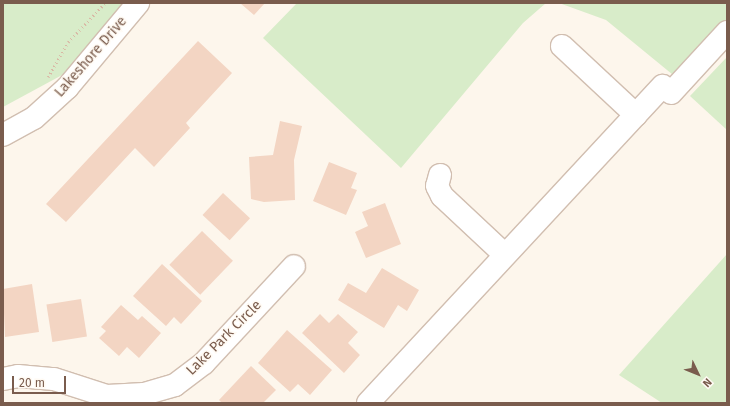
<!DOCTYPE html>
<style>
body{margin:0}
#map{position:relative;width:730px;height:406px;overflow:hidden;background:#fdf6ec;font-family:"Fira Sans",sans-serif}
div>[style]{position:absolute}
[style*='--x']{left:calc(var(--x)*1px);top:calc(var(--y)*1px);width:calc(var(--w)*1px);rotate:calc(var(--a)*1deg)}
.green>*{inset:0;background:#d8ecc9}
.building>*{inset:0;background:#f3d5c3;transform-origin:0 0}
.path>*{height:2.5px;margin-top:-1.25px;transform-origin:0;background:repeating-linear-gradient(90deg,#d9b8a5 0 1px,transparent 0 4px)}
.roads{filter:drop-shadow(1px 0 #d1beb0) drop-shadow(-1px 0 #d1beb0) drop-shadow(0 1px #d1beb0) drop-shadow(0 -1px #d1beb0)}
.minor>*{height:22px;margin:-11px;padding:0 11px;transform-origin:11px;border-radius:11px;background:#fff}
span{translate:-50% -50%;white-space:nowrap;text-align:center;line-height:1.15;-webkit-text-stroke:3px #fffaf3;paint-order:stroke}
.street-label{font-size:14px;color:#7a5c4d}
.frame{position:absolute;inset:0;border:4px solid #7a5c4d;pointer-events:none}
.north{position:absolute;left:678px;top:354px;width:40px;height:40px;-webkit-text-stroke:3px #fffaf3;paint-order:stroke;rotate:133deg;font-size:11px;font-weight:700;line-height:16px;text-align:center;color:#7a5c4d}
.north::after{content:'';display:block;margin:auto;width:14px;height:18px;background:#7a5c4d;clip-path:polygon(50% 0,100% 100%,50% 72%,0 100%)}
.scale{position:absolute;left:12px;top:376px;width:54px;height:18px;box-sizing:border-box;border:2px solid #7a5c4d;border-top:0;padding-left:5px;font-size:12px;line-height:14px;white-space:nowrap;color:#7a5c4d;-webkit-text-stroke:3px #fffaf3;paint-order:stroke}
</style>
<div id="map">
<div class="green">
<i style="clip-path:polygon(3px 3px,125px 3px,64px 74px,3px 107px)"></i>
<i style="clip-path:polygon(297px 3px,546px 3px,523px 23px,401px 168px,263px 38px)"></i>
<i style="clip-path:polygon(559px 3px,727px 3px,727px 27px,678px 79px,606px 20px)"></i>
<i style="clip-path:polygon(727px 57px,727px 130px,690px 96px)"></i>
<i style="clip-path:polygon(727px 254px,727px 403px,662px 403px,619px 375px)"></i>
</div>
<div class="building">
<i style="clip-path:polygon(240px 3px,265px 3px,254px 15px)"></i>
<i style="clip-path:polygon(198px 41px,232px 73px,186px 123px,190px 128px,154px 167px,135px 148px,66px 222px,46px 204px)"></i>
<i style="clip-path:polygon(280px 121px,302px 126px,294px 160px,295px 200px,264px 202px,251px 199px,249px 157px,273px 155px)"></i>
<i style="clip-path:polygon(329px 162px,357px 173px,351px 188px,357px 190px,346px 215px,313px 201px)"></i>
<i style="left:223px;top:193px;width:37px;height:30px;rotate:43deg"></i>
<i style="clip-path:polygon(385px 203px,401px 244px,366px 258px,355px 232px,368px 226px,362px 212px)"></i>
<i style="left:202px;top:231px;width:43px;height:47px;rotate:44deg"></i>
<i style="clip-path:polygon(162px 264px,202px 301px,181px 324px,174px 317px,166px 326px,133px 296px)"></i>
<i style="clip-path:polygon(382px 268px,419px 290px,407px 311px,398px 305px,384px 328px,338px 300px,348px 283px,366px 293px)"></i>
<i style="clip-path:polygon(32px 284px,39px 332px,5px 337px,3px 289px)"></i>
<i style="left:81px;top:299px;width:38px;height:35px;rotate:81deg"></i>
<i style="clip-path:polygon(121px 305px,138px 320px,142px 316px,161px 333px,139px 358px,127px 347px,119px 356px,99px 338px,106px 331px,101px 327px)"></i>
<i style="clip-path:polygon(320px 314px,329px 323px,338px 314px,358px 332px,348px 343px,360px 355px,344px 373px,302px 333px)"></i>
<i style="clip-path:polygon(287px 330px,332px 370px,310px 395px,298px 384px,290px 392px,258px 363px)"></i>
<i style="clip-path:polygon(251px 366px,276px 390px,263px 403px,222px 403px,219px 400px)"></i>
</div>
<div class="path">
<i style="--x:48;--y:77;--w:40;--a:-60.3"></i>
<i style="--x:68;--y:42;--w:54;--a:-46.5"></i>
</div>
<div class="roads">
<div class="minor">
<i style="--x:562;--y:46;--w:101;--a:43"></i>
<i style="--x:671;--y:93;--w:83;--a:-47.4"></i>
<i style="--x:3;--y:135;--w:35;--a:-29"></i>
<i style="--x:34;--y:118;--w:45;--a:-42.3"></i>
<i style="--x:67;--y:88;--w:111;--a:-50.1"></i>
<i style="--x:440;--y:175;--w:11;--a:105"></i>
<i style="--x:437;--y:186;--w:11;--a:63"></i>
<i style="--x:442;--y:196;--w:86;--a:43.1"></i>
<i style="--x:3;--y:379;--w:15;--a:-11"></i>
<i style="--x:18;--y:376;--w:36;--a:5"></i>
<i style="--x:54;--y:379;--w:56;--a:17.8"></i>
<i style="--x:107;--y:396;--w:37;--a:-3"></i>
<i style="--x:144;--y:394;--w:32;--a:-16"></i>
<i style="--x:175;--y:385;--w:36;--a:-37"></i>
<i style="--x:204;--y:363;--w:132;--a:-47.1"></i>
<i style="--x:368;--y:403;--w:433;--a:-47.1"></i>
</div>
</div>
<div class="street-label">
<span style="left:91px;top:57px;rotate:-49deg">Lakeshore Drive</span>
<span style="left:224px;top:338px;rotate:-45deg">Lake Park Circle</span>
</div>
<div class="frame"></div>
<div class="north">N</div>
<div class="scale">20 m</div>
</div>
